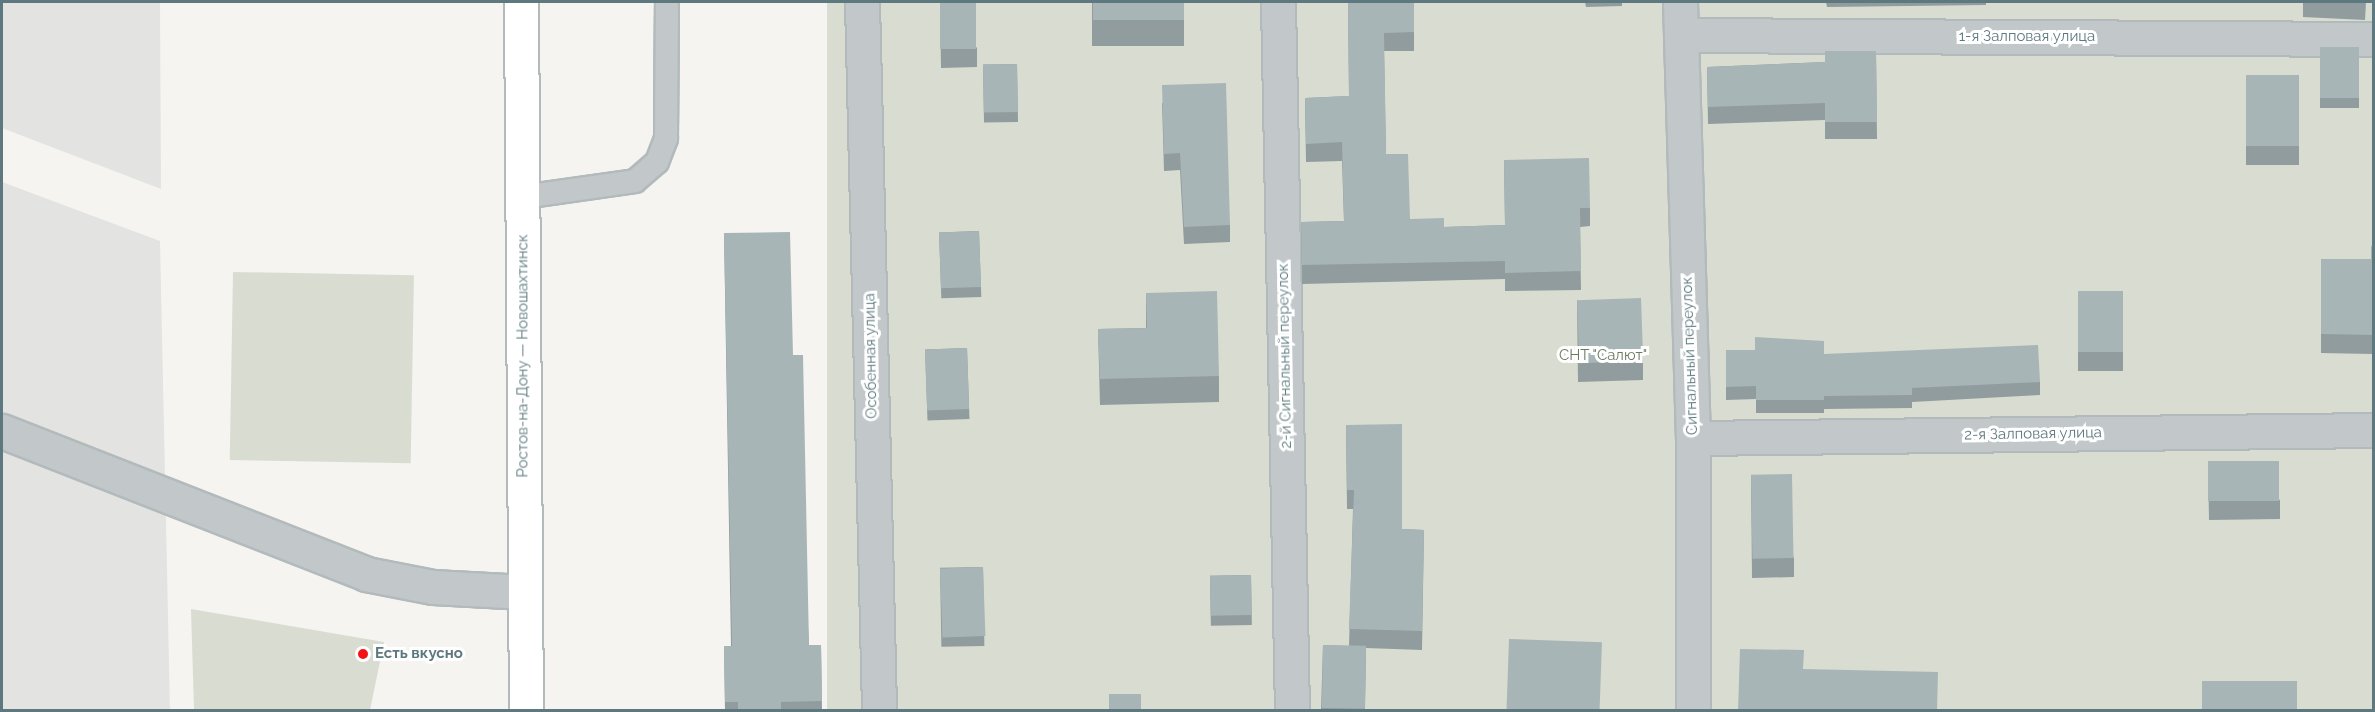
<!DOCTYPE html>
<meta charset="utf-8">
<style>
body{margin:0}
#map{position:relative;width:2375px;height:712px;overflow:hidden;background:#f5f4f1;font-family:Raleway,sans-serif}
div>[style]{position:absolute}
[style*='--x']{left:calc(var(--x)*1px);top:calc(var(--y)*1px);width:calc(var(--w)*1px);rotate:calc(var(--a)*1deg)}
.built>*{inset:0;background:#e3e4e2}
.green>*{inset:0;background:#d9ddd1;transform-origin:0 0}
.roads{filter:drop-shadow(2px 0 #b2babc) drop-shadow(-2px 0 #b2babc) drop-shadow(0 2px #b2babc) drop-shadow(0 -2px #b2babc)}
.lane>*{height:22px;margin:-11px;padding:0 11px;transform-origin:11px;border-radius:11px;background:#c2c8ca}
.street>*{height:33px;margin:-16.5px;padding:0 16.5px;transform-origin:16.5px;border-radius:16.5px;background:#c2c8ca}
.primary>*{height:33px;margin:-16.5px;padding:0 16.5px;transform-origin:16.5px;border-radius:16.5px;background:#fff}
.wall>*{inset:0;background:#909c9d;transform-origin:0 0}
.building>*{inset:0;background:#a8b5b7;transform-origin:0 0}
.dots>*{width:16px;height:16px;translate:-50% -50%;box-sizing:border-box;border:3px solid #fff;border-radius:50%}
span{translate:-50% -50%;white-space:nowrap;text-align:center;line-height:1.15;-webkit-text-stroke:6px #fff;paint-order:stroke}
.street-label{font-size:15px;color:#5d797f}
.park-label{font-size:15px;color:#6c7b60}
.poi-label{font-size:15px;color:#5d797f;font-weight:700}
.left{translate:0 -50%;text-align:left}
.frame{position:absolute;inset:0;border:3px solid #5d797f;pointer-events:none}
</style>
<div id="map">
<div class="built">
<i style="clip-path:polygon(2px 2px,160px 2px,161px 189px,2px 128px)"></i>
<i style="clip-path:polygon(2px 182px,160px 241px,170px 710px,2px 710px)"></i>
</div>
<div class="green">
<i style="left:827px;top:2px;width:1546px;height:708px"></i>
<i style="left:233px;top:272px;width:181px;height:188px;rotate:1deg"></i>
<i style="clip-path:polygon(191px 609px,384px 642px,370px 710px,194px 710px)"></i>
</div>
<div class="roads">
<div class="lane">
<i style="--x:523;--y:197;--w:113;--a:-8.1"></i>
<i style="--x:635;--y:181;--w:29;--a:-41"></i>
<i style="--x:657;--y:162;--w:26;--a:-69"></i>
<i style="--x:666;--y:138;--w:136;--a:-89.6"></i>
</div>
<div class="street">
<i style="--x:862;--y:2;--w:708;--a:88.62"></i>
<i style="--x:1278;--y:2;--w:708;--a:88.87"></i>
<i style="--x:1680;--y:2;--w:436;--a:88.3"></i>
<i style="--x:1693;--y:438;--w:272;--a:90"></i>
<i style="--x:1681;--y:35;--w:693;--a:0.33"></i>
<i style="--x:2;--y:431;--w:391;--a:21.4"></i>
<i style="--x:366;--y:574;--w:68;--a:11"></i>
<i style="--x:433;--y:587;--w:92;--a:3.1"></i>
<i style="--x:1693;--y:438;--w:681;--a:-0.67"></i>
</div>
<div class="primary">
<i style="--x:521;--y:2;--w:708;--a:89.6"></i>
</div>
</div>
<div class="wall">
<i style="clip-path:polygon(891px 2px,914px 2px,891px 3px)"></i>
<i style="clip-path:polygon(940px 2px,977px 48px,977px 67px,941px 68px)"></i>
<i style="left:1092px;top:2px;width:92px;height:44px"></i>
<i style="clip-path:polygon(1348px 2px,1414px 2px,1414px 51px,1384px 51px,1386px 154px,1410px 219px,1444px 227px,1505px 225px,1504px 160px,1590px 208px,1590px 226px,1580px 227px,1581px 290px,1505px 291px,1505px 279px,1302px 284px,1301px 222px,1344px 221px,1342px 161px,1306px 162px,1305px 98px,1349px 96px)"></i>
<i style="clip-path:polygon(1585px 2px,1622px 2px,1622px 6px,1586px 7px)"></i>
<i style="clip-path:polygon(1826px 2px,1986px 2px,1986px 5px,1827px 7px)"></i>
<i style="clip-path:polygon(2303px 2px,2366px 2px,2365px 20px,2303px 17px)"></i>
<i style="left:2320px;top:47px;width:39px;height:61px"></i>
<i style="clip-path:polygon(1876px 51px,1877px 139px,1825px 139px,1825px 120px,1708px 124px,1707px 67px,1825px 62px)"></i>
<i style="left:1017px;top:64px;width:58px;height:34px;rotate:89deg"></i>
<i style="left:2246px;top:75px;width:53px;height:90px"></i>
<i style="clip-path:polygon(1162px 102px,1230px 225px,1230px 242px,1184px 244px,1180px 170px,1164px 171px)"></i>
<i style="left:979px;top:231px;width:66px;height:40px;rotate:88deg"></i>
<i style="clip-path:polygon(724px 233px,793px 355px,809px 645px,821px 645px,822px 711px,725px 711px,724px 646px,731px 646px)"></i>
<i style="clip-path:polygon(2373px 246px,2373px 354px,2321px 353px,2321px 259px,2371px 259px)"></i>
<i style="left:2078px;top:291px;width:45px;height:80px"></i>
<i style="clip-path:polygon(1146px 293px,1219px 376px,1219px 402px,1100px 405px,1098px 329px,1146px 328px)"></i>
<i style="clip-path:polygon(1577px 300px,1643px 361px,1643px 380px,1578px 382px)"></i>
<i style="left:967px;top:348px;width:71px;height:42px;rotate:88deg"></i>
<i style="clip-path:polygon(1726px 350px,1824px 354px,2040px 382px,2040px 395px,1912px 402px,1912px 408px,1824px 409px,1824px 413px,1756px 413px,1756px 399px,1726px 400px)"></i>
<i style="clip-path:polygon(1346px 425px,1402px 529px,1424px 530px,1422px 650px,1366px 648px,1365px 711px,1321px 711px,1323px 645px,1349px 646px,1353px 509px,1347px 509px)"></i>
<i style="clip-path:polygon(2208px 461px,2280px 500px,2280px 519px,2209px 520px)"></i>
<i style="clip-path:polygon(1751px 475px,1794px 558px,1794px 577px,1752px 578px)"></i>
<i style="left:983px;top:567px;width:79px;height:43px;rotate:89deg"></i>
<i style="left:1251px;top:575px;width:50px;height:41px;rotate:89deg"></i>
</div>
<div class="building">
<i style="left:940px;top:2px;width:36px;height:47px"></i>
<i style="left:1093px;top:2px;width:91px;height:18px"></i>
<i style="clip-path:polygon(1348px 2px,1414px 2px,1414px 32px,1384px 33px,1386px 154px,1408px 154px,1410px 219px,1444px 218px,1444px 227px,1505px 225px,1504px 160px,1589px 158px,1590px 208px,1580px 208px,1581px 271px,1505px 273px,1505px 261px,1302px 265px,1301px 222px,1344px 221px,1342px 142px,1306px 144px,1305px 98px,1349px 96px)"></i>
<i style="left:2320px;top:47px;width:39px;height:51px"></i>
<i style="clip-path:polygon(1825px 51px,1876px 51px,1877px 122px,1825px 122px,1825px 103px,1708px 107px,1707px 67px,1825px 62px)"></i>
<i style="left:1017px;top:64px;width:48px;height:34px;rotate:89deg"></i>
<i style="left:2246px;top:75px;width:53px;height:71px"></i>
<i style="clip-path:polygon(1226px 83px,1230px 225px,1184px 227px,1180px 153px,1164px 154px,1162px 85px)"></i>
<i style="left:979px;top:231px;width:56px;height:40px;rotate:88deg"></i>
<i style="clip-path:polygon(790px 232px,793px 355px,803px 355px,809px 645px,821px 645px,822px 701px,781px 702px,781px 711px,738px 711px,738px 702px,725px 702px,724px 646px,732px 646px,724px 233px)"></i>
<i style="clip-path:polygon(2371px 246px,2373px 246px,2373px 335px,2321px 334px,2321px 259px,2371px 259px)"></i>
<i style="clip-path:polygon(1217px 291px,1219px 376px,1100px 379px,1098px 329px,1147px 328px,1146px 293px)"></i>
<i style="left:2078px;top:291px;width:45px;height:61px"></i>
<i style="left:1641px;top:298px;width:63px;height:64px;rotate:88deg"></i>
<i style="clip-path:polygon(1755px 337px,1824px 341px,1824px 354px,2038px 345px,2040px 382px,1912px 388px,1912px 395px,1824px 396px,1824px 400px,1756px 400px,1756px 386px,1726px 387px,1726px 350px,1755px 350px)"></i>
<i style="left:967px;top:348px;width:61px;height:42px;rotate:88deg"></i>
<i style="clip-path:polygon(1402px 424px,1402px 529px,1424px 530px,1422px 631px,1349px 629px,1354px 490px,1347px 490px,1346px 425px)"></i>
<i style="left:2208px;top:461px;width:71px;height:40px"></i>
<i style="left:1792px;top:474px;width:84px;height:41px;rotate:89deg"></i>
<i style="left:983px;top:567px;width:69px;height:43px;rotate:88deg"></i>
<i style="left:1251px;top:575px;width:40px;height:41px;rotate:89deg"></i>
<i style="left:1509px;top:639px;width:93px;height:72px;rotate:2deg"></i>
<i style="left:1323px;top:645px;width:43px;height:63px;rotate:1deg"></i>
<i style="clip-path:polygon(1740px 649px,1804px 650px,1803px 669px,1938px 672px,1937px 711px,1738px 711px)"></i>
<i style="left:2297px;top:681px;width:30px;height:95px;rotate:90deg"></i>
<i style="left:1141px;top:694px;width:17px;height:32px;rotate:90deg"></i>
</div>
<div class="dots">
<i style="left:363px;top:654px;background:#f41214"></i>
</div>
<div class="street-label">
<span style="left:2027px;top:37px">1-я Залповая улица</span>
<span style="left:523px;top:356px;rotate:-90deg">Ростов-на-Дону — Новошахтинск</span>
<span style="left:871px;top:356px;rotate:-91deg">Особенная улица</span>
<span style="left:1285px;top:356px;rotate:-91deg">2-й Сигнальный переулок</span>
<span style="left:1690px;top:356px;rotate:-92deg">Сигнальный переулок</span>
<span style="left:2033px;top:434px;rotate:-1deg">2-я Залповая улица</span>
</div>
<div class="park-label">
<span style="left:1603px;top:356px">СНТ "Салют"</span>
</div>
<div class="poi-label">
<span class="left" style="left:375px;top:654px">Есть вкусно</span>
</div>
<div class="frame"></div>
</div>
